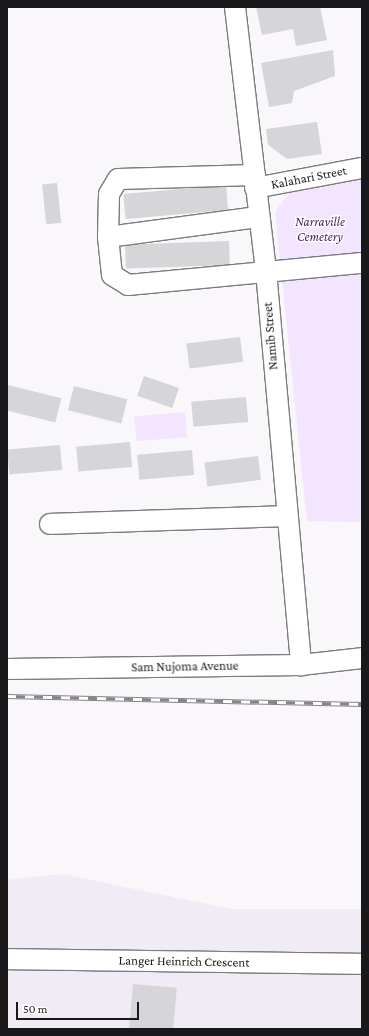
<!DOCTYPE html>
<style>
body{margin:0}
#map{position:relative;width:369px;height:1036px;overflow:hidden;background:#f9f7fa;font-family:"Crimson Pro",serif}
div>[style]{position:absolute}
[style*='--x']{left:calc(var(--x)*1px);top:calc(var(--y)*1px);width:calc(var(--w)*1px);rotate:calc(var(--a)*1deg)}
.built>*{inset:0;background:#f0ebf4}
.green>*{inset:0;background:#f3e4ff;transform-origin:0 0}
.building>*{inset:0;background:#d6d5d8;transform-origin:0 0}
.roads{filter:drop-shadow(1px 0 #7c7b7d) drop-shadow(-1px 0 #7c7b7d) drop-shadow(0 1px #7c7b7d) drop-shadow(0 -1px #7c7b7d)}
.minor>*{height:20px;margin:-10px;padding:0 10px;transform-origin:10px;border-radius:10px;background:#fff}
.rail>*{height:4.5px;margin-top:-2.25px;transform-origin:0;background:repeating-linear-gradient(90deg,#fff 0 9px,#878588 0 18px);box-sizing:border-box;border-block:1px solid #878588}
span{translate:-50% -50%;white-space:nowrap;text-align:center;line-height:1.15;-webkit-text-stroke:3px #fff;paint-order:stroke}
.street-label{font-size:13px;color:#19181a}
.park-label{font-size:13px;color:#4a275f;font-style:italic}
.frame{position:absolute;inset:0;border:8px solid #19181a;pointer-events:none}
.scale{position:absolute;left:16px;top:1002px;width:123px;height:18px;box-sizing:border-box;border:2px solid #19181a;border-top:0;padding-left:5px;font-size:12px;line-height:14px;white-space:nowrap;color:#19181a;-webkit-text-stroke:3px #fff;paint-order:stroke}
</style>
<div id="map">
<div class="built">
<i style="clip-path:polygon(62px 874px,231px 909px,362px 909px,362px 1029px,7px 1029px,7px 880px)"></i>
</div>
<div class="green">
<i style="clip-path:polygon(362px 178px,362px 522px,307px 521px,275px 212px,289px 193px)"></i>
<i style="left:185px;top:412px;width:25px;height:51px;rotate:85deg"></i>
</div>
<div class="building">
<i style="clip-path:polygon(256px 7px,320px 7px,327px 40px,296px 46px,293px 29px,262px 35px)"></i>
<i style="clip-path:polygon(333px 50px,335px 76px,294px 91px,292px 103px,269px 107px,261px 63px)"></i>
<i style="clip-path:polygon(317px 122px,322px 154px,287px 159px,268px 145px,266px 129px)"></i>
<i style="left:57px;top:183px;width:40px;height:15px;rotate:84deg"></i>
<i style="left:226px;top:185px;width:25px;height:103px;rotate:85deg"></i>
<i style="left:229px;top:241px;width:24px;height:104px;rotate:88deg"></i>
<i style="left:240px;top:337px;width:25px;height:54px;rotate:83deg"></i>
<i style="left:144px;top:376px;width:37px;height:21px;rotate:19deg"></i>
<i style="left:8px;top:385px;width:55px;height:25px;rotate:14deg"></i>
<i style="left:74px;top:386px;width:55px;height:25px;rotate:14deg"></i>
<i style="left:246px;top:397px;width:25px;height:55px;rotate:85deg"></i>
<i style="left:130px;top:442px;width:25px;height:54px;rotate:85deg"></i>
<i style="left:60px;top:445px;width:25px;height:53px;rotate:85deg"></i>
<i style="left:192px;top:450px;width:25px;height:55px;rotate:85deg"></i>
<i style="left:258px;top:456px;width:24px;height:54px;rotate:83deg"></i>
<i style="left:133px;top:984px;width:44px;height:45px;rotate:5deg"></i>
</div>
<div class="roads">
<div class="minor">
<i style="--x:235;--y:7;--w:266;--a:83.3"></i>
<i style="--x:266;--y:271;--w:396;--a:84.9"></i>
<i style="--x:255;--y:175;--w:137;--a:178.3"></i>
<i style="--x:118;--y:179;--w:17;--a:121"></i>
<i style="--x:109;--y:194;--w:43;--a:91.3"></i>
<i style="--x:108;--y:237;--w:38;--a:84"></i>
<i style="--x:112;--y:275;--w:19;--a:32"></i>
<i style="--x:128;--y:285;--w:235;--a:-5.4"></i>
<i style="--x:255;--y:188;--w:109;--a:-10.6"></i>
<i style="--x:108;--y:237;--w:151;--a:-7.6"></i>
<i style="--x:50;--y:524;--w:237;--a:-1.9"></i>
<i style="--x:7;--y:669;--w:294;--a:-0.8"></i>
<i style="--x:301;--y:665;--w:61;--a:-6.5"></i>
<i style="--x:7;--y:959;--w:355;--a:0.8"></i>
</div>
</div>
<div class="rail">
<i style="--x:7;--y:696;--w:355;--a:1.3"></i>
</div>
<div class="street-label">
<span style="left:309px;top:178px;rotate:-11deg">Kalahari Street</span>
<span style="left:271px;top:336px;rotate:-95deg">Namib Street</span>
<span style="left:185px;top:667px;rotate:-1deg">Sam Nujoma Avenue</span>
<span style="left:184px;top:962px;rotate:1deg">Langer Heinrich Crescent</span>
</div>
<div class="park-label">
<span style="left:320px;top:230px">Narraville<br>Cemetery</span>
</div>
<div class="frame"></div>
<div class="scale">50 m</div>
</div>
